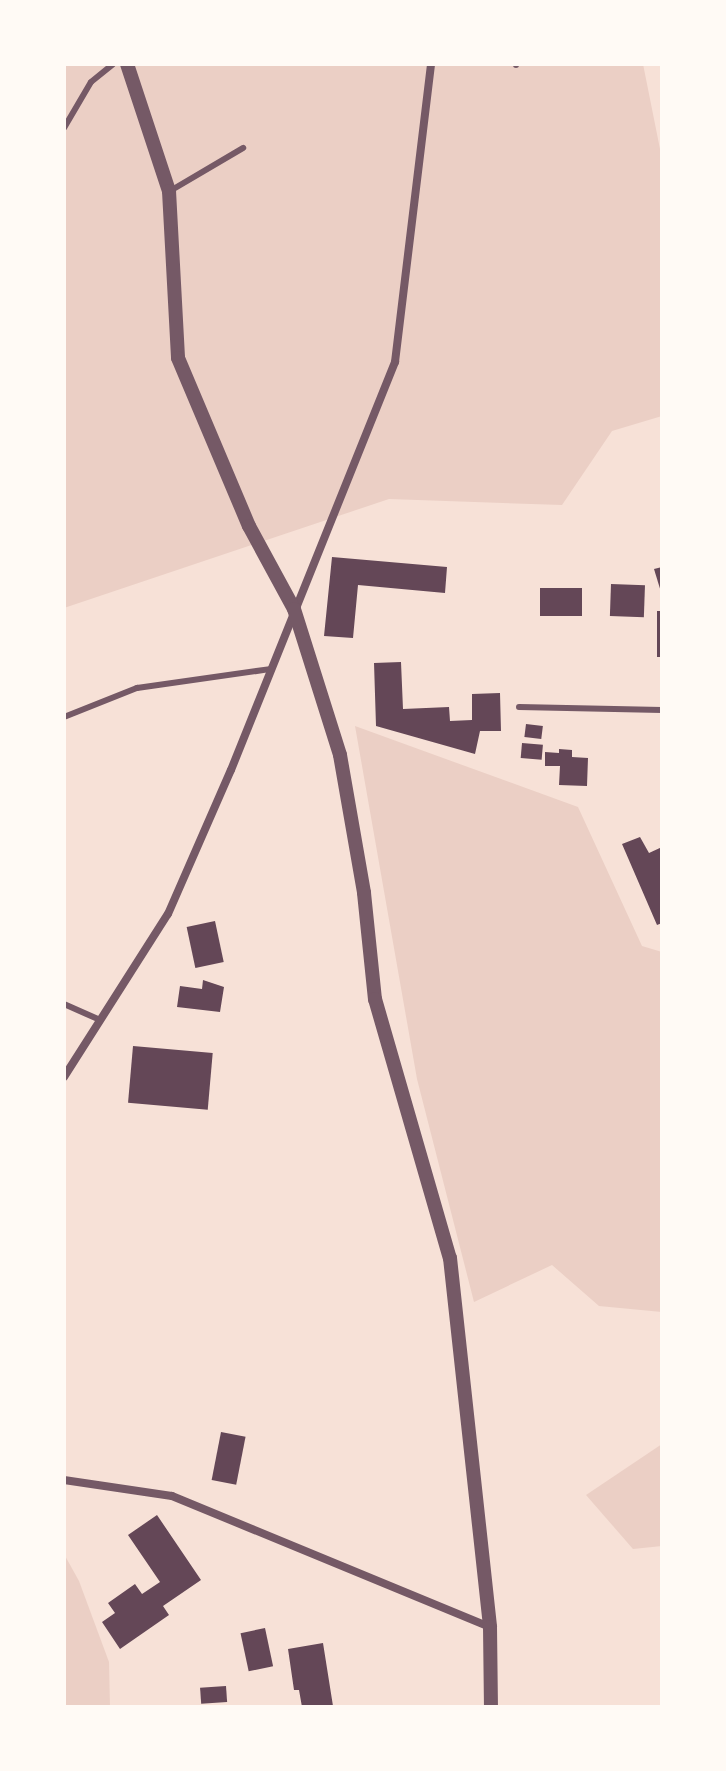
<!DOCTYPE html>
<style>
body{margin:0}
#map{position:relative;width:726px;height:1771px;overflow:hidden;background:#f7e1d7;font-family:"Golos Text",sans-serif}
div>[style]{position:absolute}
[style*='--x']{left:calc(var(--x)*1px);top:calc(var(--y)*1px);width:calc(var(--w)*1px);rotate:calc(var(--a)*1deg)}
.green>*{inset:0;background:#ebcfc5}
.building>*{inset:0;background:#644757;transform-origin:0 0}
.service>*{height:6px;margin:-3px;padding:0 3px;transform-origin:3px;border-radius:3px;background:#755966}
.minor>*{height:8px;margin:-4px;padding:0 4px;transform-origin:4px;border-radius:4px;background:#755966}
.tertiary>*{height:14px;margin:-7px;padding:0 7px;transform-origin:7px;border-radius:7px;background:#755966}
span{translate:-50% -50%;white-space:nowrap;text-align:center;line-height:1.15;-webkit-text-stroke:7px #fffaf5;paint-order:stroke}
.frame{position:absolute;inset:0;border:66px solid #fffaf5;pointer-events:none}
</style>
<div id="map">
<div class="green">
<i style="clip-path:polygon(64px 64px,643px 64px,662px 159px,662px 416px,612px 431px,562px 505px,389px 499px,64px 608px)"></i>
<i style="clip-path:polygon(355px 726px,578px 807px,642px 946px,662px 952px,662px 1312px,599px 1306px,552px 1265px,474px 1302px,417px 1079px)"></i>
<i style="clip-path:polygon(662px 1444px,662px 1546px,633px 1549px,586px 1495px)"></i>
<i style="clip-path:polygon(64px 1554px,79px 1581px,109px 1662px,110px 1707px,64px 1707px)"></i>
</div>
<div class="building">
<i style="clip-path:polygon(332px 557px,447px 567px,445px 593px,358px 585px,353px 638px,324px 636px)"></i>
<i style="clip-path:polygon(662px 567px,662px 592px,661px 592px,654px 569px)"></i>
<i style="left:611px;top:584px;width:34px;height:32px;rotate:2deg"></i>
<i style="left:582px;top:588px;width:28px;height:42px;rotate:90deg"></i>
<i style="left:657px;top:611px;width:5px;height:46px"></i>
<i style="clip-path:polygon(401px 662px,403px 709px,449px 707px,450px 721px,472px 720px,472px 694px,500px 693px,501px 731px,480px 731px,475px 754px,376px 726px,374px 663px)"></i>
<i style="left:526px;top:724px;width:17px;height:13px;rotate:7deg"></i>
<i style="left:522px;top:743px;width:21px;height:15px;rotate:5deg"></i>
<i style="clip-path:polygon(559px 749px,572px 750px,572px 757px,588px 758px,587px 786px,559px 785px,560px 766px,545px 766px,545px 752px,559px 753px)"></i>
<i style="clip-path:polygon(640px 837px,649px 853px,662px 847px,662px 923px,657px 925px,622px 844px)"></i>
<i style="left:215px;top:921px;width:42px;height:29px;rotate:78deg"></i>
<i style="clip-path:polygon(203px 980px,224px 987px,220px 1012px,177px 1007px,180px 986px,202px 989px)"></i>
<i style="left:133px;top:1046px;width:80px;height:57px;rotate:5deg"></i>
<i style="left:221px;top:1432px;width:25px;height:49px;rotate:11deg"></i>
<i style="clip-path:polygon(157px 1515px,201px 1580px,163px 1606px,169px 1615px,120px 1649px,102px 1622px,115px 1613px,108px 1603px,135px 1584px,142px 1594px,160px 1582px,128px 1535px)"></i>
<i style="left:265px;top:1628px;width:39px;height:25px;rotate:78deg"></i>
<i style="clip-path:polygon(323px 1643px,333px 1706px,302px 1707px,299px 1690px,294px 1690px,288px 1649px)"></i>
<i style="left:226px;top:1686px;width:16px;height:26px;rotate:86deg"></i>
</div>
<div class="service">
<i style="--x:516;--y:64;--w:1;--a:90"></i>
<i style="--x:64;--y:128;--w:53;--a:-59.6"></i>
<i style="--x:91;--y:82;--w:28;--a:-39"></i>
<i style="--x:170;--y:191;--w:85;--a:-30.5"></i>
<i style="--x:519;--y:707;--w:143;--a:1.2"></i>
<i style="--x:64;--y:717;--w:79;--a:-21.7"></i>
<i style="--x:137;--y:688;--w:134;--a:-8.1"></i>
<i style="--x:64;--y:1004;--w:39;--a:24"></i>
</div>
<div class="minor">
<i style="--x:64;--y:1077;--w:193;--a:-57.5"></i>
<i style="--x:168;--y:914;--w:157;--a:-66.4"></i>
<i style="--x:231;--y:770;--w:440;--a:-68.1"></i>
<i style="--x:395;--y:362;--w:300;--a:-83.1"></i>
<i style="--x:64;--y:1480;--w:109;--a:8.4"></i>
<i style="--x:172;--y:1496;--w:344;--a:22.4"></i>
</div>
<div class="tertiary">
<i style="--x:127;--y:64;--w:134;--a:71.7"></i>
<i style="--x:169;--y:191;--w:167;--a:86.9"></i>
<i style="--x:178;--y:358;--w:182;--a:67.1"></i>
<i style="--x:249;--y:526;--w:94;--a:61.5"></i>
<i style="--x:294;--y:609;--w:153;--a:72.5"></i>
<i style="--x:340;--y:755;--w:140;--a:80.1"></i>
<i style="--x:364;--y:893;--w:107;--a:84.1"></i>
<i style="--x:375;--y:999;--w:270;--a:73.9"></i>
<i style="--x:450;--y:1258;--w:371;--a:83.8"></i>
<i style="--x:490;--y:1627;--w:80;--a:89.3"></i>
</div>
<div class="frame"></div>
</div>
